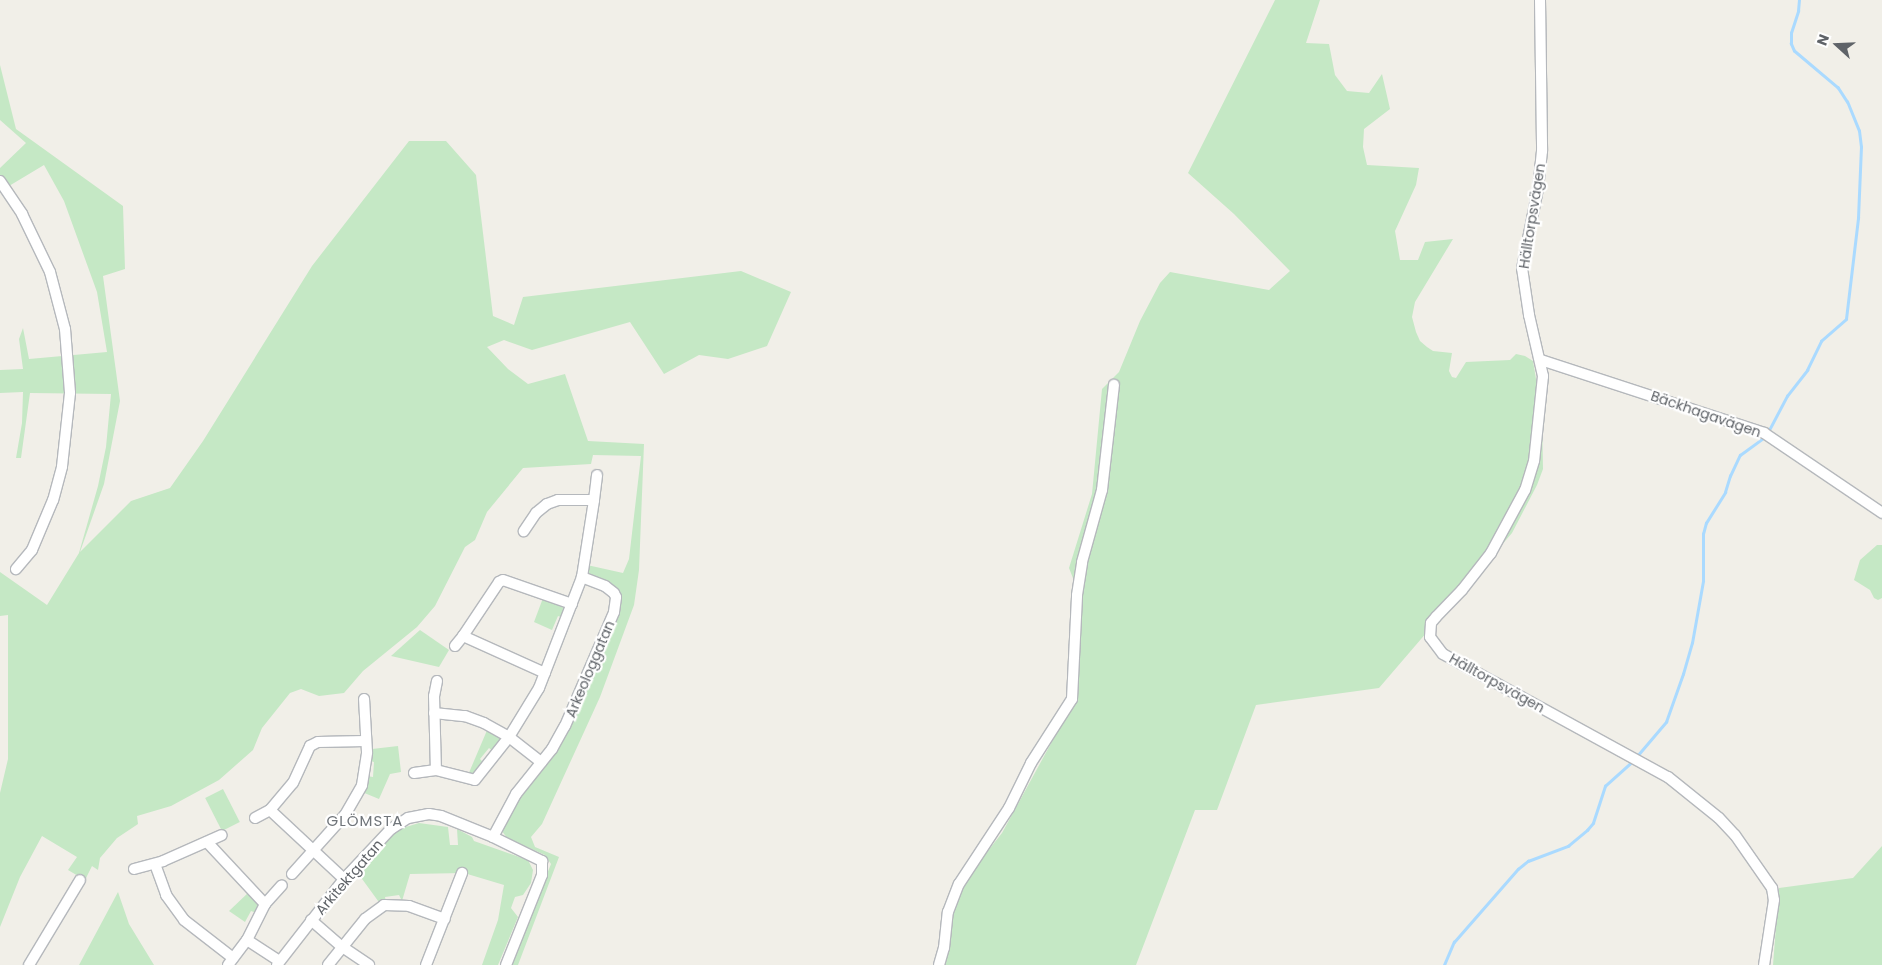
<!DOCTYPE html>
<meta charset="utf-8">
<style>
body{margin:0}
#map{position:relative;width:1882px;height:965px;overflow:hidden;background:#f1efe8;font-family:Poppins,sans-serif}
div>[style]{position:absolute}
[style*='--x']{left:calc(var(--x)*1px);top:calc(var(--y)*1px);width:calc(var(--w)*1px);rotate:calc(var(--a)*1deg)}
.green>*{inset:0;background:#c5e8c5;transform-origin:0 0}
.stream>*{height:2.5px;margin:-1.25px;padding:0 1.25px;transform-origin:1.25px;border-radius:1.25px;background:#aadaff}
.roads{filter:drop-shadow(1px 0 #b5b8bc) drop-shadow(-1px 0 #b5b8bc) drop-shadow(0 1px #b5b8bc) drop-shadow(0 -1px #b5b8bc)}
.minor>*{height:10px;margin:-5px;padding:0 5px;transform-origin:5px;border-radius:5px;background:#fff}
span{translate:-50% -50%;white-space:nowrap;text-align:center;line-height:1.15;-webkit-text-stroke:4.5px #fff;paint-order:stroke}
.street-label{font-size:14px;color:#5f6368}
.neighbourhood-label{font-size:15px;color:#70757a;letter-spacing:1px}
.north{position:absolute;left:1812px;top:20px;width:50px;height:50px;-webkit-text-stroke:4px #fff;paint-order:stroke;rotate:290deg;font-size:14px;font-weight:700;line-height:20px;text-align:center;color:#5f6368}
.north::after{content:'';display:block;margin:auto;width:18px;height:22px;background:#5f6368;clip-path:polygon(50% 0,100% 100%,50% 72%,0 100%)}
</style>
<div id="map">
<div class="green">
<i style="clip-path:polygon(1275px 0,1320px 0,1306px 43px,1329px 44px,1335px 75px,1347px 91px,1369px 93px,1382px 74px,1390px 109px,1364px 129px,1363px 147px,1367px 165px,1419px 168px,1416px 185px,1395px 231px,1400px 260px,1418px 260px,1425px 242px,1453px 239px,1415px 302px,1412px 317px,1416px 332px,1420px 341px,1427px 347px,1433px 351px,1452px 353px,1449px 371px,1452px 377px,1456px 378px,1466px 362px,1510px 360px,1516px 354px,1525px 356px,1533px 361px,1537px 385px,1534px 412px,1542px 415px,1543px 469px,1537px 485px,1512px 533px,1379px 688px,1256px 705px,1217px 810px,1195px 810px,1136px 965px,942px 965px,954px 905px,972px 871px,1002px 833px,1078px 694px,1080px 596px,1069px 568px,1092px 494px,1102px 389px,1119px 372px,1140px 321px,1160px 283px,1170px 272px,1269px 290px,1290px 271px,1234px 214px,1188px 173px)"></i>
<i style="clip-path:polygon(0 65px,16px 129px,123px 206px,125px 269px,103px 276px,120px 401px,104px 484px,80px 552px,131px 501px,170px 488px,203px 441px,312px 266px,409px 141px,446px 141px,476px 175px,493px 316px,514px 325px,523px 297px,741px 271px,791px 292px,767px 346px,728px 359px,699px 355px,664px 374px,630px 322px,532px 350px,504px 340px,487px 347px,508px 369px,528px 384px,565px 374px,588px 441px,644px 444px,639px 570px,634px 605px,600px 697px,542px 824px,531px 837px,535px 847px,559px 857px,518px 965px,510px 965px,551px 864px,545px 855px,507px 838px,502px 831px,512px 809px,552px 757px,618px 603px,589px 577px,586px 570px,587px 565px,623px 573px,629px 559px,641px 456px,593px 455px,591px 464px,523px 468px,487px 512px,475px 540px,465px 547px,435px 606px,417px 627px,363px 671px,344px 693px,319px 696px,301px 689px,290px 693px,262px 728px,253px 750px,219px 780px,171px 806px,137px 816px,138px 824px,117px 838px,100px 858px,98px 870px,92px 866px,85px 880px,68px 870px,77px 857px,42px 836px,20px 877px,0 927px,0 793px,8px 759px,8px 615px,0 616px,0 572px,47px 605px,79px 553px,98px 486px,106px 447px,111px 394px,30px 393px,21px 458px,16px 458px,22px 423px,23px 392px,0 393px,0 370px,23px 369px,19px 339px,23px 328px,29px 359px,107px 352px,97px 292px,64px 201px,44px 165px,9px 186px,0 175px,0 168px,26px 143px,0 120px)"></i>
<i style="clip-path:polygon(1877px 545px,1882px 545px,1882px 598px,1878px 600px,1874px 598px,1870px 590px,1854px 580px,1860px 560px)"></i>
<i style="clip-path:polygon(543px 598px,564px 608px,563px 618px,558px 616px,552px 630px,534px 622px)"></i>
<i style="clip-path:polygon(420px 630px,449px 650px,439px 667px,391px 656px)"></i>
<i style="clip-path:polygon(488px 728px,500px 736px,501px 741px,494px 752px,489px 748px,480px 759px,485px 764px,474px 775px,468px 775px)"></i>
<i style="clip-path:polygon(398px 746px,401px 772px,390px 774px,379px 799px,362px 792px,367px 776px,373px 777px,374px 762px,370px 761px,372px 749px)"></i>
<i style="left:223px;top:789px;width:37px;height:20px;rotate:63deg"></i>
<i style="clip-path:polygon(419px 823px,448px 827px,450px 845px,458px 845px,457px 829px,472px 837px,474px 841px,528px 860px,533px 870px,531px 883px,523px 895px,515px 897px,511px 908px,518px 917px,498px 965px,482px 965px,498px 920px,504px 885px,464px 873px,410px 874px,402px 901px,399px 895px,385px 897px,386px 902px,381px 905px,357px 872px,393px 831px)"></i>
<i style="clip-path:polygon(1882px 846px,1882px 965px,1773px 965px,1779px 888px,1853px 878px)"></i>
<i style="clip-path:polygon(118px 892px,129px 924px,154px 965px,79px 965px)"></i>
<i style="clip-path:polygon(249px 892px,256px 901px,258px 908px,257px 913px,251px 911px,245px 922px,229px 911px)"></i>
</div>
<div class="stream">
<i style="--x:1768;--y:432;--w:41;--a:-62.2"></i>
<i style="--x:1787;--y:396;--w:33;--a:-52"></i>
<i style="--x:1807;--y:370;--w:32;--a:-64"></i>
<i style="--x:1821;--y:341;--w:33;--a:-41"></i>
<i style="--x:1846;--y:319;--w:102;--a:-83.2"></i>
<i style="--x:1858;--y:218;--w:71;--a:-87.6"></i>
<i style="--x:1861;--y:147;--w:16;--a:-97"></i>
<i style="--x:1859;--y:131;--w:31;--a:-112"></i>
<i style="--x:1847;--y:102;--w:17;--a:-123"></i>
<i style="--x:1838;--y:88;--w:57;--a:-139.9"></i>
<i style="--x:1794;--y:51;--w:8;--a:-113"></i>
<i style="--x:1791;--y:44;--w:11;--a:-90"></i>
<i style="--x:1791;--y:33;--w:23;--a:-72"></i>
<i style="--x:1798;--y:11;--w:11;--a:-85"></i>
<i style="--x:1637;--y:756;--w:45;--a:-49.5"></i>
<i style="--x:1666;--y:722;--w:51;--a:-70.5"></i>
<i style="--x:1683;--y:674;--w:32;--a:-74"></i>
<i style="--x:1692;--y:643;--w:63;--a:-79.9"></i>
<i style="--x:1703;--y:581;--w:47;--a:-90"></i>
<i style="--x:1703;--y:534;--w:11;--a:-75"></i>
<i style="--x:1706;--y:523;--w:36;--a:-58"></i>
<i style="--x:1725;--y:492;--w:17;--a:-73"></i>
<i style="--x:1730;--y:476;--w:23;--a:-65"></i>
<i style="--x:1740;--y:455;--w:29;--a:-36"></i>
<i style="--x:1444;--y:965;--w:25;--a:-67"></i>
<i style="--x:1454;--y:942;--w:97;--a:-48.8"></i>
<i style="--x:1518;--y:869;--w:13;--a:-39"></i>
<i style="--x:1528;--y:861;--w:43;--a:-20.6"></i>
<i style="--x:1568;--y:846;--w:25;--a:-40"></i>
<i style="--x:1587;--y:830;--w:9;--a:-49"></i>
<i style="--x:1593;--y:823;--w:39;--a:-72"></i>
<i style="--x:1605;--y:786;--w:36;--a:-42"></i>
</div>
<div class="roads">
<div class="minor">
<i style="--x:1540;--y:0;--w:151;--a:89.2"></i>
<i style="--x:1542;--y:151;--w:38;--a:96"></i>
<i style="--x:1538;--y:189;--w:81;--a:101.4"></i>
<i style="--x:1522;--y:268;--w:48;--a:81.5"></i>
<i style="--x:1529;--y:315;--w:63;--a:77.1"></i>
<i style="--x:1543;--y:376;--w:85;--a:96"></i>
<i style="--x:1534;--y:461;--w:30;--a:107"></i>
<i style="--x:1525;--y:490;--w:72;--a:118.4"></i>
<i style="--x:1491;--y:553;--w:47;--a:128.1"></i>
<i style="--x:1462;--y:590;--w:37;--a:134"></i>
<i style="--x:1436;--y:617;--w:8;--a:130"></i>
<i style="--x:1431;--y:623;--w:14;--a:94"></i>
<i style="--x:1430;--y:637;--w:21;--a:53"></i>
<i style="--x:1443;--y:654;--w:256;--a:28.7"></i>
<i style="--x:1668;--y:777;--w:65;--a:38.8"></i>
<i style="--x:1719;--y:818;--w:23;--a:47"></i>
<i style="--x:1735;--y:835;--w:65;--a:55.1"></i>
<i style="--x:1772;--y:888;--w:12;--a:81"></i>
<i style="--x:1774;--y:900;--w:66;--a:98.7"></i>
<i style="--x:0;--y:181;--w:40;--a:56"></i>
<i style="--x:22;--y:214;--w:64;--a:64.2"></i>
<i style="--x:50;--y:272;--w:59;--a:75.3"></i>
<i style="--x:65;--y:329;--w:64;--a:85.5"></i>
<i style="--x:70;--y:393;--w:74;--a:96.2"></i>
<i style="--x:62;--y:467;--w:34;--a:105"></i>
<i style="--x:53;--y:500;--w:54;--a:112.8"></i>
<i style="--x:32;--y:550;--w:25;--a:130"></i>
<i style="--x:1541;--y:360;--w:235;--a:18.1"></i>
<i style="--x:1764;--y:433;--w:143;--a:34.1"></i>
<i style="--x:594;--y:500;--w:25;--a:-83"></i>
<i style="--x:455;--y:646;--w:13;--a:-51"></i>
<i style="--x:545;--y:673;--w:90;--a:-155.7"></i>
<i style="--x:463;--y:636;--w:65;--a:-56.3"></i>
<i style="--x:499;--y:582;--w:4;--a:-27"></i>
<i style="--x:503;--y:580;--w:73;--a:19.2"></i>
<i style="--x:437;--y:681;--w:15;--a:101"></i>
<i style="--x:434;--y:696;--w:74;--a:88.5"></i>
<i style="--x:436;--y:770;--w:40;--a:14.4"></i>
<i style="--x:475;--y:780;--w:55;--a:-51.7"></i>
<i style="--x:509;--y:737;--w:57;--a:-58.5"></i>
<i style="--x:539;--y:688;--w:119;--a:-68.8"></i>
<i style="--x:582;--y:577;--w:78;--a:-81.1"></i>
<i style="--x:594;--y:500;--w:36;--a:180"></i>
<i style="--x:558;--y:500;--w:12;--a:160"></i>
<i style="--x:547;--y:504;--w:14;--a:141"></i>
<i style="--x:536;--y:513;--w:22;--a:124"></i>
<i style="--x:434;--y:713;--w:31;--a:6"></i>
<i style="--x:465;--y:716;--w:20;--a:20"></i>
<i style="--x:484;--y:723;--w:29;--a:29"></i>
<i style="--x:509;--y:737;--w:41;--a:38"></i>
<i style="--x:414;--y:773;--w:22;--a:-8"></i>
<i style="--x:270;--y:810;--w:101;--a:43"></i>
<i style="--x:255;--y:818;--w:17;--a:-28"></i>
<i style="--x:270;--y:810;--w:35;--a:-50"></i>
<i style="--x:293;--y:783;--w:41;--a:-65.3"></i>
<i style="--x:310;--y:746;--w:9;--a:-27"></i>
<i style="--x:318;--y:742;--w:47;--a:-1.2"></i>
<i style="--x:493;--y:837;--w:49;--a:-61.9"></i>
<i style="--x:516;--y:794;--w:58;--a:-51.3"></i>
<i style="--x:552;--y:749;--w:26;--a:-61"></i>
<i style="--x:565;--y:726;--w:124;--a:-66.7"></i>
<i style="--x:614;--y:612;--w:15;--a:-82"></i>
<i style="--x:616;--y:597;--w:4;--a:-117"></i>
<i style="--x:614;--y:593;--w:11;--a:-142"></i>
<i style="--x:605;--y:586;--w:25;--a:-159"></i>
<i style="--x:207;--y:842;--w:85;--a:46.9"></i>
<i style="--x:155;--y:864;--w:33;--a:70"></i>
<i style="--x:166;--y:895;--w:31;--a:54"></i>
<i style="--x:184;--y:920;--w:62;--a:37.8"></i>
<i style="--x:134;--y:869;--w:30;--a:-15"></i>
<i style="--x:163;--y:861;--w:64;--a:-23.8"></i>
<i style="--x:292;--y:874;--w:79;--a:-48.1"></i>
<i style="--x:345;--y:815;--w:34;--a:-60"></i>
<i style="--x:362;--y:785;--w:33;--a:-81"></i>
<i style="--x:367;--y:752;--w:53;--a:-93.2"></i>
<i style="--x:311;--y:920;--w:40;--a:41"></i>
<i style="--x:341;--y:946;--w:34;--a:34"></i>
<i style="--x:247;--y:940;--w:38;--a:33"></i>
<i style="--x:29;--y:965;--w:99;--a:-59"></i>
<i style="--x:228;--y:965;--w:31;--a:-53"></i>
<i style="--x:247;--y:940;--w:40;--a:-63.4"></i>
<i style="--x:265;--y:904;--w:25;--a:-48"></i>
<i style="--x:277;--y:965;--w:109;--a:-52.1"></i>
<i style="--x:344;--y:879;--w:69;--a:-46.8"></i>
<i style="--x:391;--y:829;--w:20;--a:-33"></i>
<i style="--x:408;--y:818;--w:21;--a:-11"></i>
<i style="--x:429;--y:814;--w:12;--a:9"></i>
<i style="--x:441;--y:816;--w:56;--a:22"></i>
<i style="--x:493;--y:837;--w:55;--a:26.1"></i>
<i style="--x:542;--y:861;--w:14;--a:90"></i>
<i style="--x:542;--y:875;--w:97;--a:111.8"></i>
<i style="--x:328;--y:965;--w:59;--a:-51.2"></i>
<i style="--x:365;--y:919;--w:24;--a:-36"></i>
<i style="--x:384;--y:905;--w:25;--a:2"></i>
<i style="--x:409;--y:906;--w:38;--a:20"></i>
<i style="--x:426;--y:965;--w:99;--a:-68.6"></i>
<i style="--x:939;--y:965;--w:18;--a:-74"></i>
<i style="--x:944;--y:948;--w:36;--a:-84"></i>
<i style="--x:948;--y:912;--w:30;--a:-69"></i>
<i style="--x:959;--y:884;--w:91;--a:-56.7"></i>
<i style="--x:1009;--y:808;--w:50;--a:-63.9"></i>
<i style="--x:1031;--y:763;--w:76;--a:-57.4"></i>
<i style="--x:1072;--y:699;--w:104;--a:-87.2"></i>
<i style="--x:1077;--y:595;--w:33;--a:-81"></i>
<i style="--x:1082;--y:562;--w:75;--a:-74.5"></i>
<i style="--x:1102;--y:490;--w:106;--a:-83.5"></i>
</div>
</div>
<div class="street-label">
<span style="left:1532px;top:216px;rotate:-81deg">Hälltorpsvägen</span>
<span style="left:1706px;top:414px;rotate:19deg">Bäckhagavägen</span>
<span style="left:590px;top:669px;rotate:-67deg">Arkeologgatan</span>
<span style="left:1497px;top:683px;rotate:29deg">Hälltorpsvägen</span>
<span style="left:349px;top:877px;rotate:-49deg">Arkitektgatan</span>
</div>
<div class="neighbourhood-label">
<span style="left:365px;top:821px">GLÖMSTA</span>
</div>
<div class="north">N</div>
</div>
